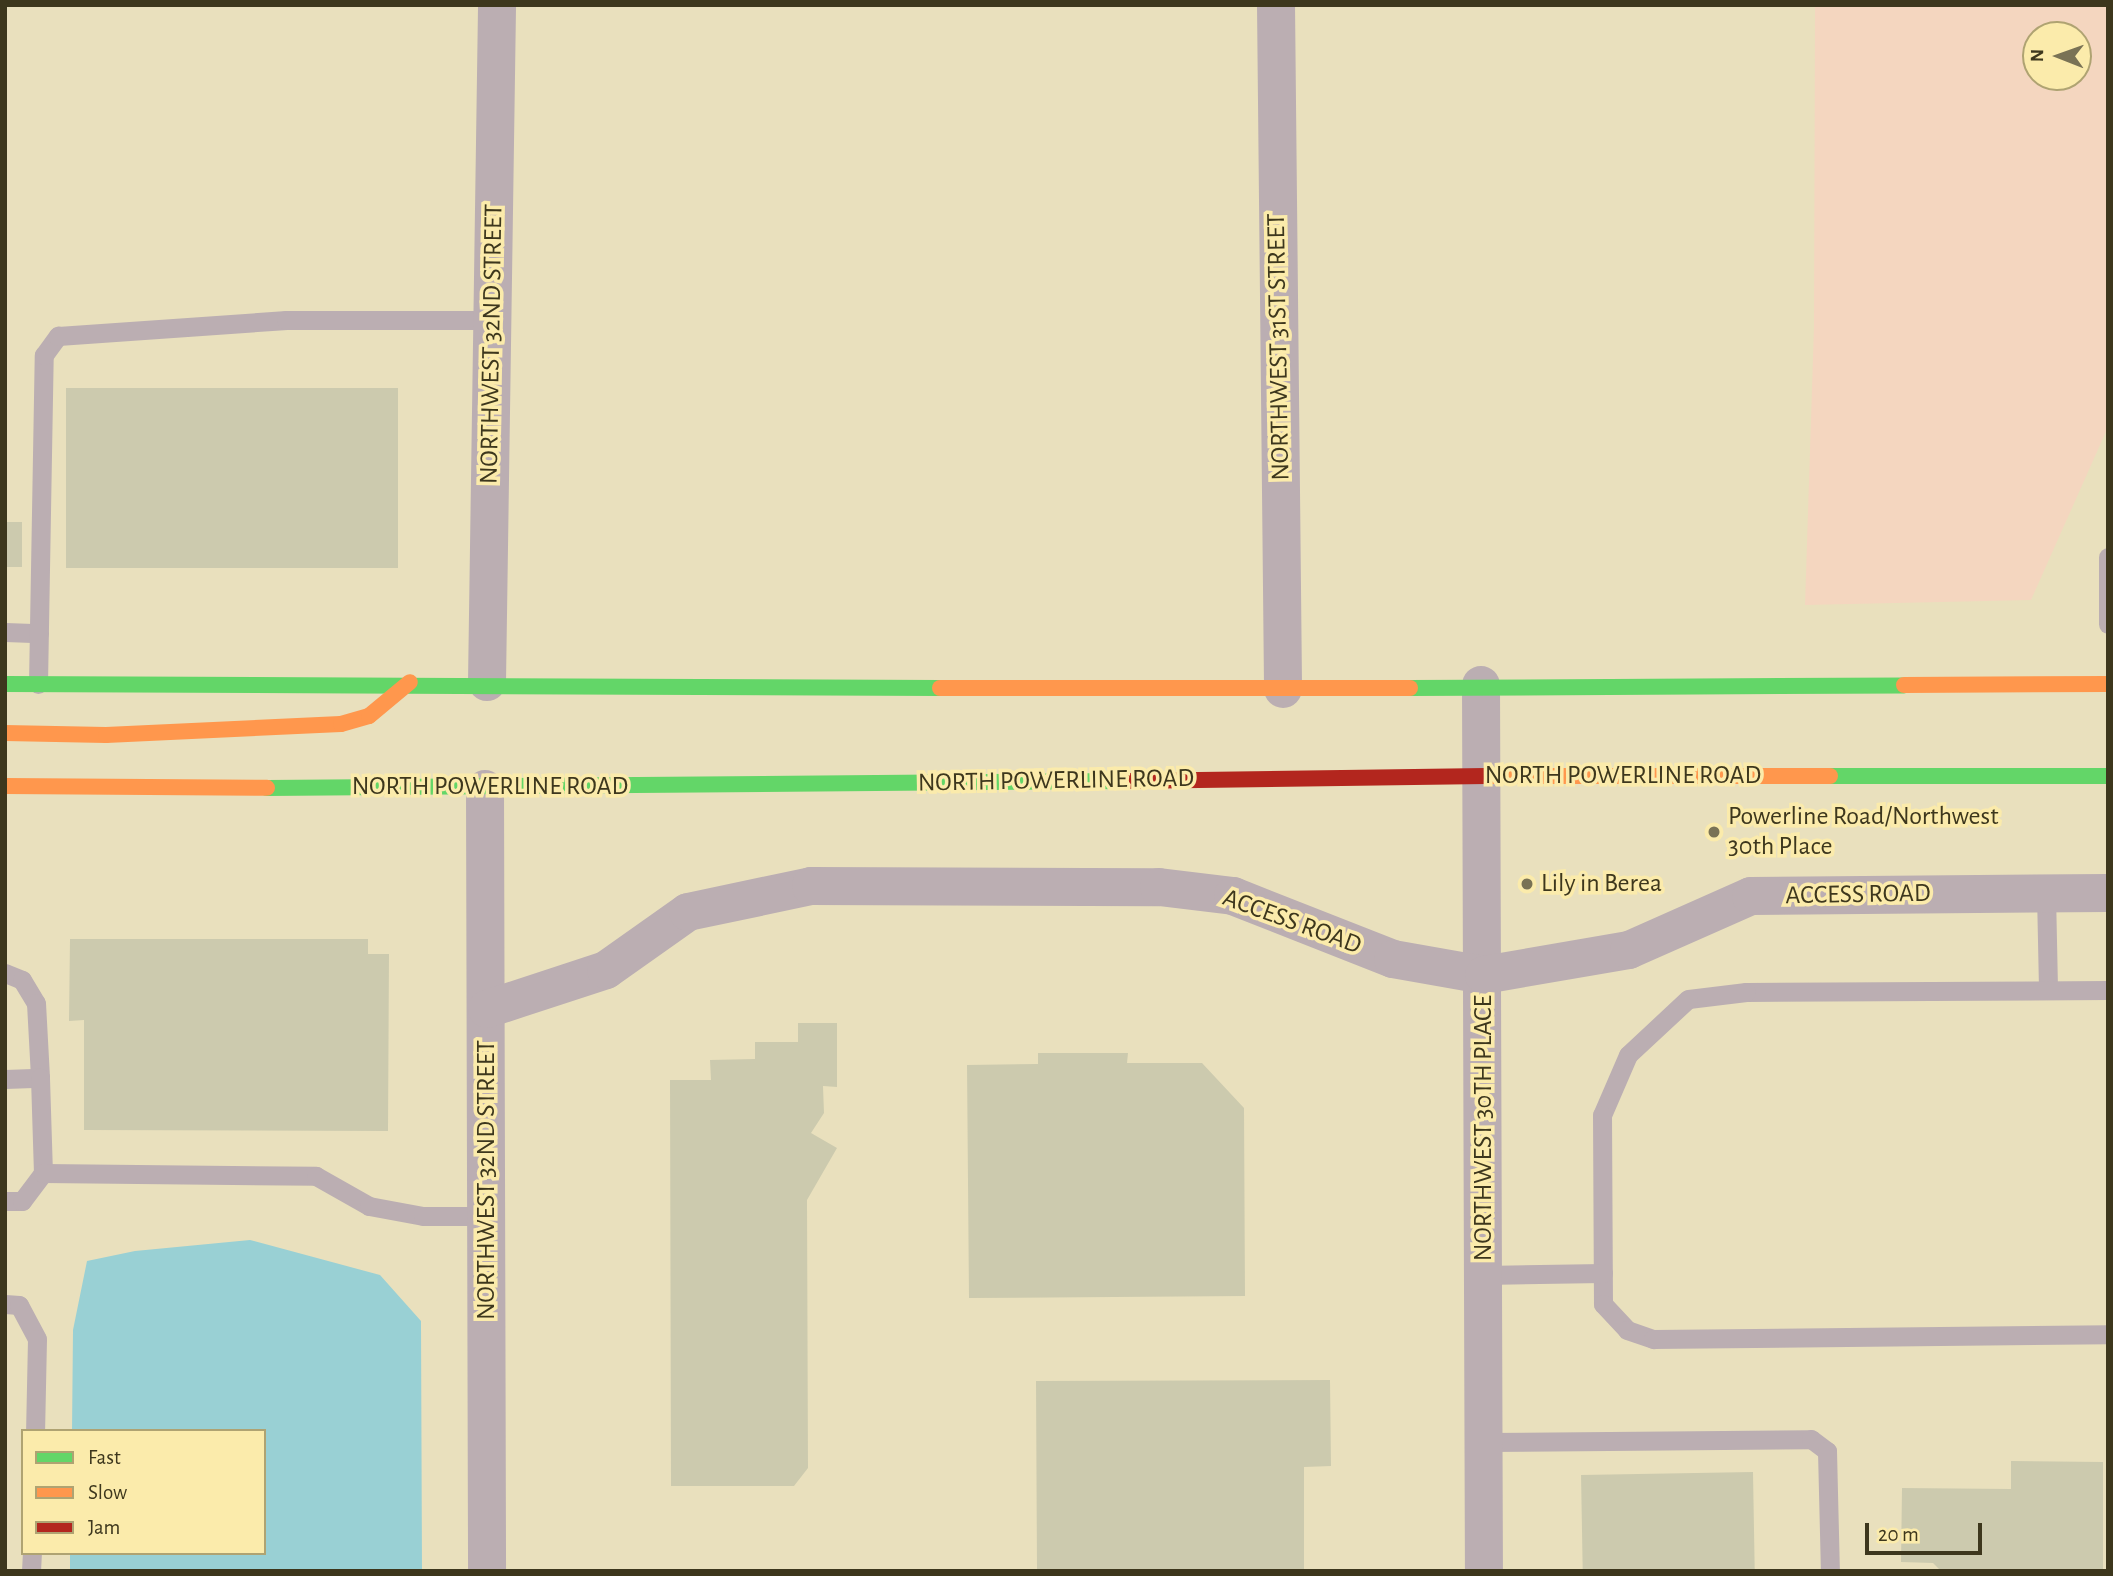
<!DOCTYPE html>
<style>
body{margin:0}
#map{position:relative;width:2113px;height:1576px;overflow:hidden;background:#e9e0bd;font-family:"Alegreya Sans",sans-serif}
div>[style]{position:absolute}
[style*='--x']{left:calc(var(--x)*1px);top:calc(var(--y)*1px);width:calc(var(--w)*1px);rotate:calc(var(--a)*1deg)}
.green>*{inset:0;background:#f4d6bf}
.water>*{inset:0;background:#99d0d4}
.building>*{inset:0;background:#cccaae;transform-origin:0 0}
.lane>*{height:19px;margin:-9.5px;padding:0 9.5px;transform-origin:9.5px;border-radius:9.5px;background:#bbaeb2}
.street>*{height:38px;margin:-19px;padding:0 19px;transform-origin:19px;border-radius:19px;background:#bbaeb2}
.fast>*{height:16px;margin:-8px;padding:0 8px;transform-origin:8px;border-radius:8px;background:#63d668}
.slow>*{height:16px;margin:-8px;padding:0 8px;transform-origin:8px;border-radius:8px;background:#ff974d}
.jam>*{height:16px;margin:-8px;padding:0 8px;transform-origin:8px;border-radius:8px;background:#b3261e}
.dots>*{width:19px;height:19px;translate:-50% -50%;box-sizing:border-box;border:4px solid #fbebab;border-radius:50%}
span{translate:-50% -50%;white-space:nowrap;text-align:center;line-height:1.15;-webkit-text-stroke:7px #fbebab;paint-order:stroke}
.street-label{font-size:26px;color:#3d371d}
.poi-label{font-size:26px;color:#3d371d}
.left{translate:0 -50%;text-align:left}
.frame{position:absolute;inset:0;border:7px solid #3d371d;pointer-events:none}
.legend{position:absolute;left:21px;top:1429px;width:245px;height:126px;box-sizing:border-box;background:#fbebab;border:2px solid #afa372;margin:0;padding:9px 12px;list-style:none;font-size:21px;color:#3d371d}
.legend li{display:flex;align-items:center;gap:14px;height:35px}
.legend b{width:35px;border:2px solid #afa372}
.north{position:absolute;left:2022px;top:21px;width:70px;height:70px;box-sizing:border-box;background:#fbebab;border:2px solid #afa372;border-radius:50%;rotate:271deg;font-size:19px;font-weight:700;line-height:28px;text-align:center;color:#3d371d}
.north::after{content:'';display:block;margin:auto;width:24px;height:32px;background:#797255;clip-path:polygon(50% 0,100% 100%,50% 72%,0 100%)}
.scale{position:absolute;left:1865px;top:1523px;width:117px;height:32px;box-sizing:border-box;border:4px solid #3d371d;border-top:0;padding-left:9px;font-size:21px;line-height:24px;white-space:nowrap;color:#3d371d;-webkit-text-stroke:5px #fbebab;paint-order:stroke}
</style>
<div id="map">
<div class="green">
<i style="clip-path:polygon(evenodd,1815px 5px,2108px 5px,2108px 427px,2031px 600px,1805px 605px,1814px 327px,1815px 5px,2036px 35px,2078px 35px,2078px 77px,2036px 77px,2036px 35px)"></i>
</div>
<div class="water">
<i style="clip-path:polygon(250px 1240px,380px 1275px,421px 1321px,422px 1571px,70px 1571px,70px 1553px,264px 1553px,264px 1431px,72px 1431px,73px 1330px,87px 1261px,135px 1251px)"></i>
</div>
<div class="building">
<i style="left:66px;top:388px;width:332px;height:180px"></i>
<i style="left:5px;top:522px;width:17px;height:45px"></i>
<i style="clip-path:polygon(70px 939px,368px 939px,368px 954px,389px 954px,388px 1131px,84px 1130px,84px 1020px,69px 1021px)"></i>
<i style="clip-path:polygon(798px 1023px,837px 1023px,837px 1087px,823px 1086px,824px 1113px,811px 1133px,837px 1148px,807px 1200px,808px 1468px,794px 1486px,671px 1486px,670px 1080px,711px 1080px,710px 1060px,755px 1059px,755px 1042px,798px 1042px)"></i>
<i style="clip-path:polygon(1038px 1053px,1128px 1053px,1127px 1063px,1202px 1063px,1244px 1108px,1245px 1296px,969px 1298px,967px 1065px,1038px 1064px)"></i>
<i style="clip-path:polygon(1330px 1380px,1331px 1466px,1304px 1467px,1304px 1571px,1037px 1571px,1036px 1381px)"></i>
<i style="clip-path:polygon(2011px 1461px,2103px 1462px,2103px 1571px,1941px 1571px,1933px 1563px,1901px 1562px,1902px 1488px,2011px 1489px)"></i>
<i style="left:1753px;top:1472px;width:99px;height:172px;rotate:89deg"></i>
</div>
<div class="lane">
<i style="--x:2108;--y:557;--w:67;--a:90"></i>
<i style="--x:5;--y:632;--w:34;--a:2"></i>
<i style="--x:38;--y:684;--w:329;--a:-89"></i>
<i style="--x:44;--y:355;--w:24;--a:-54"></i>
<i style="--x:58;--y:336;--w:229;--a:-4"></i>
<i style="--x:286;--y:320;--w:206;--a:0"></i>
<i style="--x:2046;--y:893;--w:97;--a:88.8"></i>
<i style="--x:5;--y:973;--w:18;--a:22"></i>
<i style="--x:22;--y:980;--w:27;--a:59"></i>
<i style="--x:36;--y:1003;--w:75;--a:86.9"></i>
<i style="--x:2108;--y:990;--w:362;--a:179.7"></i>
<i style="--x:1746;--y:992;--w:58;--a:173.1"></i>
<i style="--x:1688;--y:999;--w:82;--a:137"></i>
<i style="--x:1628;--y:1055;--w:65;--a:113.4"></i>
<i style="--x:1602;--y:1115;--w:189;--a:89.7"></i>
<i style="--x:1603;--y:1304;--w:35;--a:47"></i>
<i style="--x:1627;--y:1330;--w:28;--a:19"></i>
<i style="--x:1653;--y:1339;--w:455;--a:-0.6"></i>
<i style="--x:5;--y:1079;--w:35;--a:-2"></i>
<i style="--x:40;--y:1078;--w:95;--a:88.2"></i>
<i style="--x:5;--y:1201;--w:17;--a:0"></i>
<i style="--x:22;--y:1201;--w:35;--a:-53"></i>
<i style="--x:43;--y:1173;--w:273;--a:0.6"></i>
<i style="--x:316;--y:1176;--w:61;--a:29.5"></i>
<i style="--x:369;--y:1206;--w:55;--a:10.5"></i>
<i style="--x:423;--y:1216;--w:65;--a:0"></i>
<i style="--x:1484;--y:1275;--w:119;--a:-1"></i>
<i style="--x:5;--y:1304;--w:14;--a:4"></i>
<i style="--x:19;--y:1305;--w:38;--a:62"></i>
<i style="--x:37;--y:1339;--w:92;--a:91.2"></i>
<i style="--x:1484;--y:1442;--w:327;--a:-0.5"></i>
<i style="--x:1811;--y:1439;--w:20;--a:37"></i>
<i style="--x:1827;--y:1451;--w:120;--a:88.6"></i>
<i style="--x:31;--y:1571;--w:18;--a:-87"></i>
</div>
<div class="street">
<i style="--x:1276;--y:5;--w:684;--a:89.41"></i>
<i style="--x:487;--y:682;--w:677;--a:-89.15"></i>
<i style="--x:1481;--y:685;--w:886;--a:89.81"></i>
<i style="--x:485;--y:789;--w:782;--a:89.85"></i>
<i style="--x:487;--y:1009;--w:125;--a:-18.1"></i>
<i style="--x:606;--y:970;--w:100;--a:-35.3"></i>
<i style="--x:688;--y:912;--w:126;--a:-11.9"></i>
<i style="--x:811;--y:886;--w:348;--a:0.2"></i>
<i style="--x:1159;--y:887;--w:75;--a:6.9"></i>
<i style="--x:1233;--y:896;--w:172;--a:21.5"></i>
<i style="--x:1393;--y:959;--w:92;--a:10"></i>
<i style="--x:1484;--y:975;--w:147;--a:-9.8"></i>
<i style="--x:1629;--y:950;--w:133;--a:-23.9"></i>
<i style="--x:1751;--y:896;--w:357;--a:-0.5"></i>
</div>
<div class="fast">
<i style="--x:5;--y:684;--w:935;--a:0.25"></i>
<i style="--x:1410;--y:688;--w:494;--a:-0.3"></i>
<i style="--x:1830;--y:776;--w:278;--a:0"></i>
<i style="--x:267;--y:788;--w:859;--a:-0.47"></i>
</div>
<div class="slow">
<i style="--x:1904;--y:685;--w:204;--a:-0.3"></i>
<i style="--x:940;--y:688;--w:470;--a:0"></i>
<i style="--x:5;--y:733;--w:101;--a:1.1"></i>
<i style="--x:106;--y:735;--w:235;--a:-2.7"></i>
<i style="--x:341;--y:724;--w:29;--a:-16"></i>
<i style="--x:369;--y:716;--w:53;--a:-39.7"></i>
<i style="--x:1486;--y:776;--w:344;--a:0"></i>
<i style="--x:5;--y:786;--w:262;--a:0.4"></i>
</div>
<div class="jam">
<i style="--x:1126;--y:781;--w:360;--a:-0.8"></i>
</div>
<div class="dots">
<i style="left:1714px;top:832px;background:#797255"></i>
<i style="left:1527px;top:884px;background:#797255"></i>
</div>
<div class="street-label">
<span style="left:492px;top:344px;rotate:-89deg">NORTHWEST 32ND STREET</span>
<span style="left:1279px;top:347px;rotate:-91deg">NORTHWEST 31ST STREET</span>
<span style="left:1623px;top:776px">NORTH POWERLINE ROAD</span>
<span style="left:1056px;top:781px;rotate:-1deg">NORTH POWERLINE ROAD</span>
<span style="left:490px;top:787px">NORTH POWERLINE ROAD</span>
<span style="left:1858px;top:895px;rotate:-1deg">ACCESS ROAD</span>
<span style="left:1292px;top:922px;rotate:20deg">ACCESS ROAD</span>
<span style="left:1484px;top:1128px;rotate:-90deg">NORTHWEST 30TH PLACE</span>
<span style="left:487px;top:1180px;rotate:-90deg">NORTHWEST 32ND STREET</span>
</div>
<div class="poi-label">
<span class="left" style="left:1728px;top:832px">Powerline Road/Northwest<br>30th Place</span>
<span class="left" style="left:1541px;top:884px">Lily in Berea</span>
</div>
<div class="frame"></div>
<ul class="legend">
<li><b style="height:9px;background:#63d668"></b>Fast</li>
<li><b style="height:9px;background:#ff974d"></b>Slow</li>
<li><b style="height:9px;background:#b3261e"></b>Jam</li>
</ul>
<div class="north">N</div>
<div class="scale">20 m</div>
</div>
